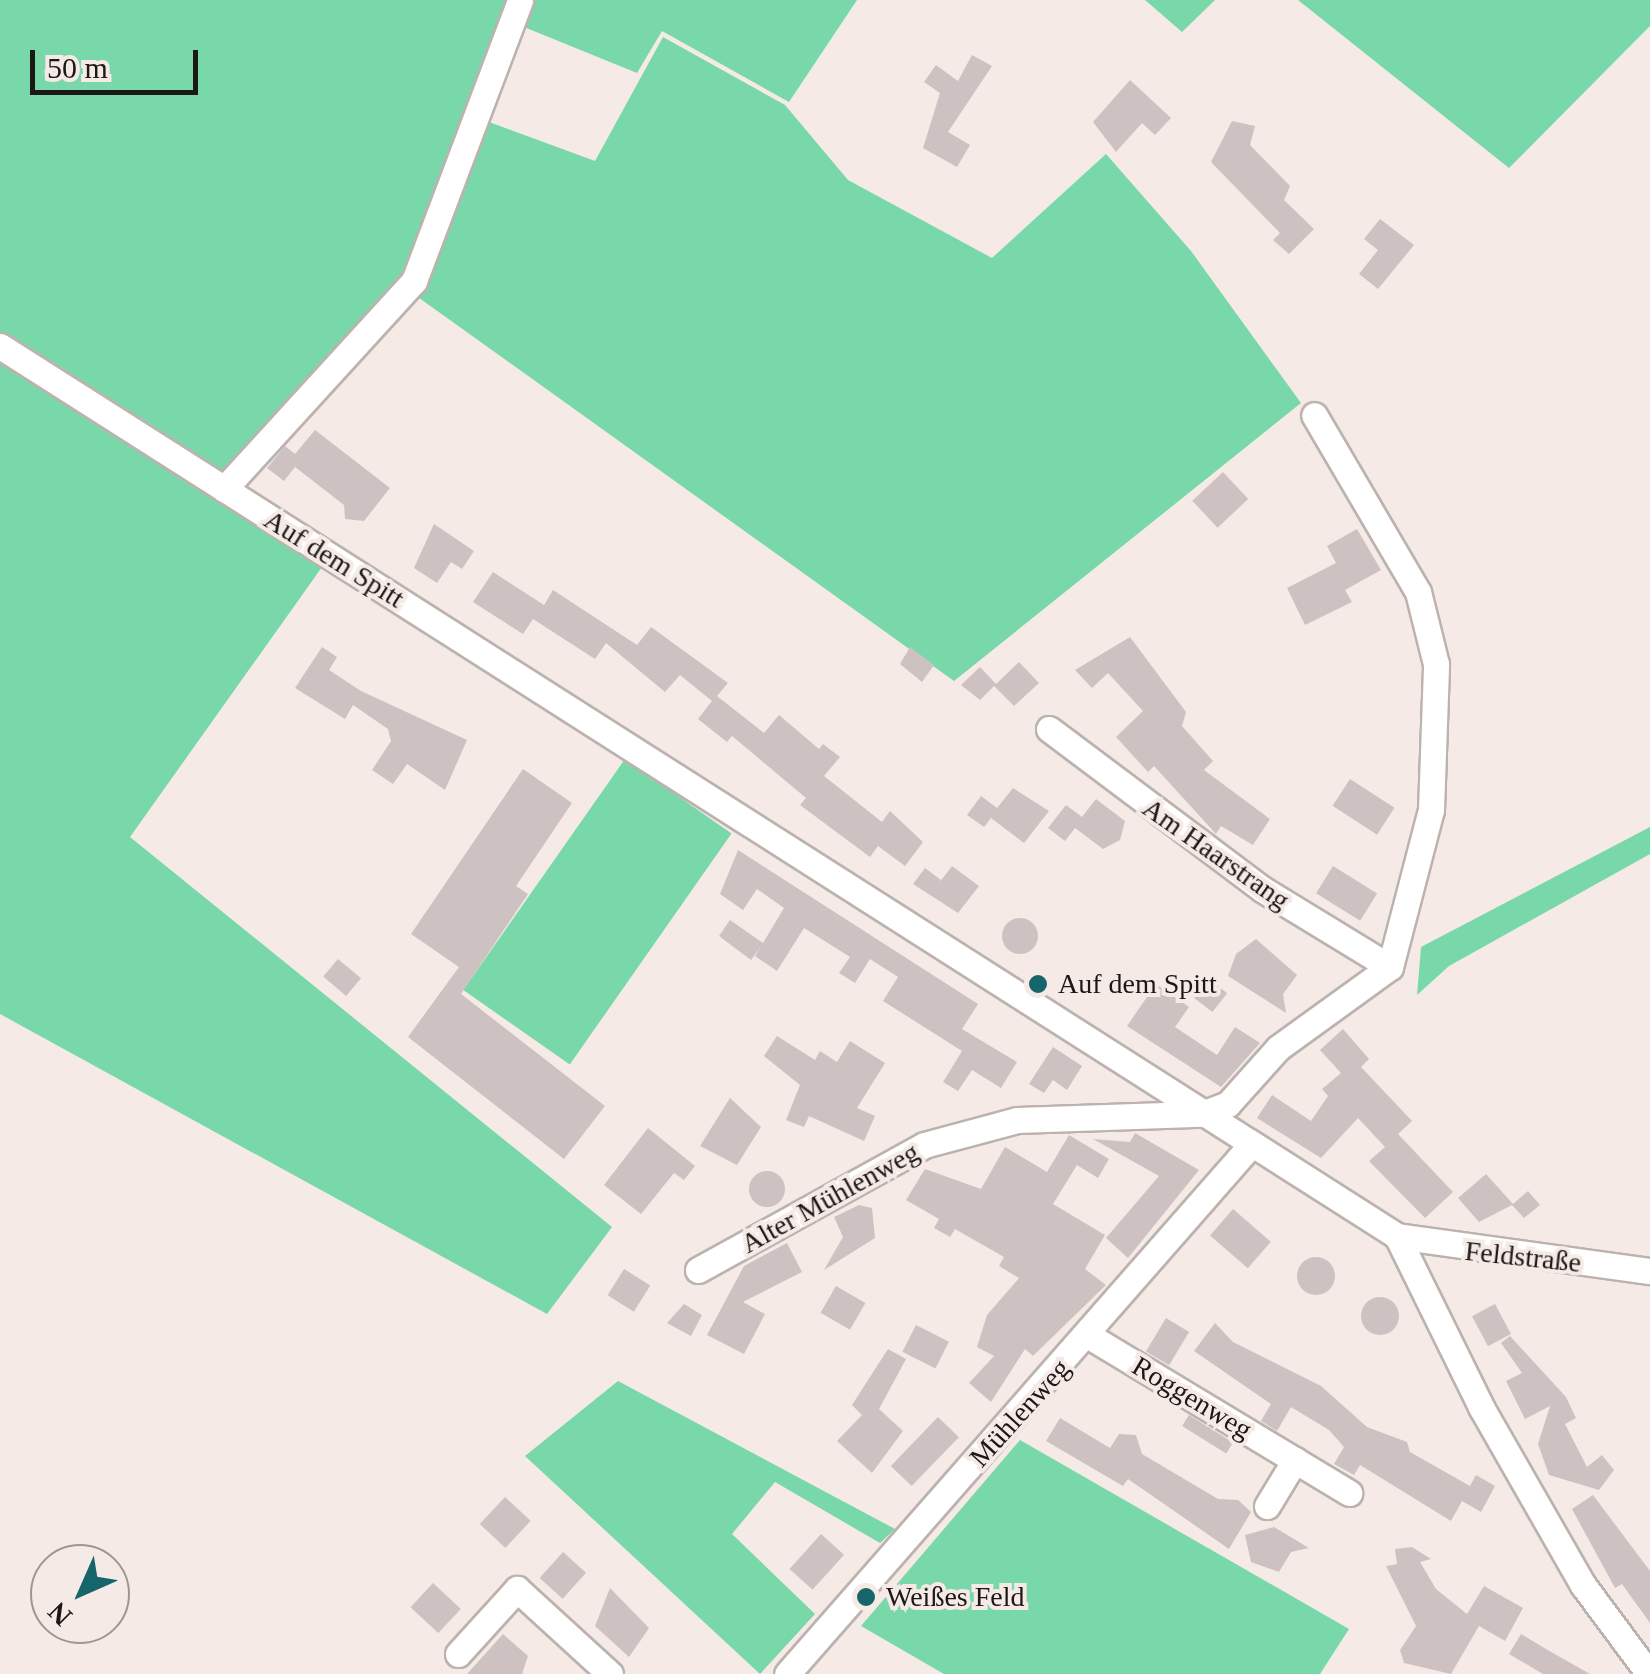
<!DOCTYPE html>
<meta charset="utf-8">
<style>
body{margin:0}
#map{position:relative;width:1650px;height:1674px;overflow:hidden;background:#f5eae6;font-family:"Times New Roman",serif}
div>[style]{position:absolute}
[style*='--x']{left:calc(var(--x)*1px);top:calc(var(--y)*1px);width:calc(var(--w)*1px);rotate:calc(var(--a)*1deg)}
.green>*{inset:0;background:#79d8aa;transform-origin:0 0}
.building>*{inset:0;background:#cdc2c1;transform-origin:0 0}
.round{border-radius:50%}
.roads{filter:drop-shadow(2px 0 #bcb2ae) drop-shadow(-2px 0 #bcb2ae) drop-shadow(0 2px #bcb2ae) drop-shadow(0 -2px #bcb2ae)}
.street>*{height:25px;margin:-12.5px;padding:0 12.5px;transform-origin:12.5px;border-radius:12.5px;background:#fff}
.dots>*{width:28px;height:28px;translate:-50% -50%;box-sizing:border-box;border:5px solid #f5eae6;border-radius:50%}
span{translate:-50% -50%;white-space:nowrap;text-align:center;line-height:1.15;-webkit-text-stroke:8px #f5eae6;paint-order:stroke}
.street-label{font-size:28px;color:#1b1816}
.poi-label{font-size:28px;color:#1b1816}
.left{translate:0 -50%;text-align:left}
.north{position:absolute;left:30px;top:1544px;width:100px;height:100px;box-sizing:border-box;background:#f5eae6;border:2px solid #9e9693;border-radius:50%;rotate:225deg;font-size:28px;font-weight:700;line-height:40px;text-align:center;color:#1b1816}
.north::after{content:'';display:block;margin:auto;width:35px;height:45px;background:#16656a;clip-path:polygon(50% 0,100% 100%,50% 72%,0 100%)}
.scale{position:absolute;left:30px;top:50px;width:168px;height:45px;box-sizing:border-box;border:5px solid #1b1816;border-top:0;padding-left:12px;font-size:30px;line-height:35px;white-space:nowrap;color:#1b1816;-webkit-text-stroke:8px #f5eae6;paint-order:stroke}
</style>
<div id="map">
<div class="green">
<i style="clip-path:polygon(0 0,514px 0,473px 116px,595px 161px,663px 37px,785px 105px,848px 180px,992px 258px,1106px 154px,1191px 251px,1301px 403px,954px 681px,401px 285px,221px 480px,0 337px)"></i>
<i style="clip-path:polygon(531px 0,857px 0,789px 102px,662px 31px,637px 73px,519px 25px)"></i>
<i style="clip-path:polygon(1145px 0,1215px 0,1182px 32px)"></i>
<i style="clip-path:polygon(1298px 0,1650px 0,1650px 26px,1509px 168px)"></i>
<i style="clip-path:polygon(0 353px,327px 560px,130px 837px,612px 1227px,547px 1314px,0 1014px)"></i>
<i style="left:625px;top:759px;width:130px;height:282px;rotate:35deg"></i>
<i style="clip-path:polygon(1650px 827px,1650px 854px,1449px 966px,1417px 995px,1421px 947px)"></i>
<i style="clip-path:polygon(618px 1381px,895px 1529px,880px 1543px,775px 1482px,732px 1534px,815px 1614px,760px 1674px,525px 1456px)"></i>
<i style="clip-path:polygon(1020px 1440px,1349px 1629px,1320px 1674px,944px 1674px,861px 1626px)"></i>
</div>
<div class="building">
<i style="clip-path:polygon(972px 55px,992px 66px,948px 132px,970px 145px,957px 167px,923px 148px,940px 93px,924px 82px,936px 65px,958px 81px)"></i>
<i style="clip-path:polygon(1130px 80px,1171px 118px,1155px 135px,1142px 123px,1116px 152px,1093px 122px)"></i>
<i style="clip-path:polygon(1232px 121px,1255px 126px,1250px 145px,1290px 186px,1284px 200px,1314px 229px,1289px 254px,1273px 240px,1280px 233px,1211px 162px)"></i>
<i style="clip-path:polygon(1380px 219px,1414px 245px,1378px 289px,1359px 274px,1378px 250px,1364px 239px)"></i>
<i style="clip-path:polygon(315px 430px,390px 488px,364px 521px,345px 519px,344px 505px,295px 467px,284px 481px,267px 468px,285px 446px,295px 454px)"></i>
<i style="left:1223px;top:472px;width:37px;height:42px;rotate:47deg"></i>
<i style="clip-path:polygon(434px 524px,474px 551px,462px 569px,451px 562px,437px 583px,414px 568px)"></i>
<i style="clip-path:polygon(1357px 529px,1381px 570px,1345px 590px,1352px 602px,1305px 625px,1287px 588px,1336px 563px,1327px 546px)"></i>
<i style="clip-path:polygon(493px 572px,544px 605px,553px 590px,637px 645px,651px 627px,728px 683px,717px 696px,764px 733px,779px 715px,819px 749px,823px 744px,840px 757px,824px 776px,882px 822px,890px 811px,923px 842px,905px 866px,878px 846px,870px 857px,800px 805px,806px 798px,732px 736px,727px 742px,698px 719px,712px 701px,680px 675px,665px 692px,606px 643px,595px 659px,533px 619px,523px 634px,473px 602px)"></i>
<i style="clip-path:polygon(1130px 637px,1186px 712px,1182px 726px,1213px 761px,1204px 770px,1270px 819px,1253px 845px,1221px 826px,1216px 834px,1154px 766px,1148px 772px,1116px 737px,1143px 711px,1108px 673px,1092px 688px,1075px 670px)"></i>
<i style="clip-path:polygon(322px 647px,337px 657px,329px 670px,361px 691px,467px 740px,445px 790px,407px 764px,393px 784px,372px 770px,391px 741px,388px 729px,353px 705px,345px 719px,295px 688px)"></i>
<i style="clip-path:polygon(910px 647px,934px 665px,922px 682px,900px 664px)"></i>
<i style="clip-path:polygon(1019px 662px,1039px 683px,1014px 706px,994px 686px,980px 700px,961px 685px,980px 667px,996px 684px)"></i>
<i style="clip-path:polygon(523px 769px,572px 803px,516px 886px,528px 894px,461px 994px,605px 1106px,564px 1159px,408px 1037px,459px 967px,411px 934px)"></i>
<i style="left:1350px;top:779px;width:53px;height:32px;rotate:33deg"></i>
<i style="clip-path:polygon(1013px 788px,1049px 811px,1024px 843px,991px 818px,984px 827px,967px 815px,981px 796px,997px 808px)"></i>
<i style="clip-path:polygon(1096px 799px,1125px 821px,1120px 840px,1103px 849px,1075px 828px,1065px 841px,1048px 828px,1066px 805px,1082px 817px)"></i>
<i style="clip-path:polygon(738px 850px,978px 1004px,962px 1029px,1017px 1062px,1001px 1088px,972px 1070px,958px 1091px,943px 1082px,962px 1051px,883px 1001px,898px 977px,870px 959px,855px 983px,839px 973px,850px 957px,804px 928px,777px 971px,755px 956px,762px 945px,751px 960px,719px 936px,730px 920px,763px 943px,784px 908px,757px 889px,743px 910px,720px 894px)"></i>
<i style="clip-path:polygon(952px 866px,979px 886px,958px 913px,913px 884px,925px 868px,941px 880px,933px 891px)"></i>
<i style="left:1333px;top:866px;width:52px;height:32px;rotate:32deg"></i>
<i class="round" style="left:1002px;top:918px;width:36px;height:36px"></i>
<i style="clip-path:polygon(1256px 939px,1297px 975px,1283px 994px,1286px 1013px,1228px 976px,1236px 954px)"></i>
<i style="left:338px;top:959px;width:30px;height:23px;rotate:40deg"></i>
<i style="left:1209px;top:979px;width:23px;height:24px;rotate:38deg"></i>
<i style="clip-path:polygon(1156px 984px,1189px 1007px,1175px 1027px,1217px 1055px,1235px 1027px,1260px 1043px,1221px 1087px,1127px 1026px)"></i>
<i style="clip-path:polygon(1343px 1029px,1369px 1059px,1361px 1067px,1412px 1121px,1398px 1134px,1453px 1192px,1425px 1218px,1369px 1161px,1385px 1147px,1358px 1118px,1321px 1158px,1257px 1118px,1272px 1095px,1311px 1121px,1328px 1096px,1322px 1089px,1341px 1073px,1320px 1050px)"></i>
<i style="clip-path:polygon(777px 1036px,815px 1060px,820px 1051px,837px 1062px,850px 1041px,885px 1063px,857px 1108px,875px 1116px,864px 1141px,809px 1116px,804px 1127px,786px 1120px,800px 1085px,764px 1056px)"></i>
<i style="clip-path:polygon(1053px 1047px,1082px 1066px,1067px 1090px,1053px 1080px,1044px 1093px,1029px 1084px)"></i>
<i style="clip-path:polygon(730px 1098px,761px 1127px,737px 1165px,700px 1146px)"></i>
<i style="clip-path:polygon(648px 1128px,695px 1166px,684px 1180px,674px 1173px,641px 1214px,604px 1185px)"></i>
<i style="clip-path:polygon(1135px 1133px,1199px 1170px,1128px 1258px,1106px 1238px,1159px 1176px,1093px 1139px,1130px 1142px)"></i>
<i style="clip-path:polygon(1069px 1135px,1109px 1159px,1098px 1178px,1077px 1165px,1053px 1204px,1105px 1235px,1085px 1269px,1106px 1285px,1033px 1356px,1025px 1349px,991px 1402px,969px 1383px,994px 1356px,977px 1347px,987px 1315px,1019px 1278px,999px 1266px,1004px 1257px,955px 1229px,950px 1237px,934px 1228px,939px 1219px,906px 1200px,925px 1169px,981px 1189px,1005px 1147px,1047px 1172px)"></i>
<i class="round" style="left:749px;top:1171px;width:36px;height:36px"></i>
<i style="clip-path:polygon(1486px 1174px,1513px 1204px,1528px 1191px,1540px 1205px,1524px 1218px,1512px 1205px,1479px 1222px,1458px 1198px)"></i>
<i style="clip-path:polygon(859px 1205px,872px 1208px,875px 1238px,824px 1270px,843px 1237px,834px 1217px)"></i>
<i style="left:1233px;top:1209px;width:50px;height:35px;rotate:41deg"></i>
<i style="clip-path:polygon(787px 1243px,802px 1272px,743px 1302px,765px 1314px,744px 1354px,707px 1335px,744px 1266px)"></i>
<i class="round" style="left:1297px;top:1257px;width:38px;height:38px"></i>
<i style="left:624px;top:1269px;width:31px;height:31px;rotate:32deg"></i>
<i style="left:836px;top:1286px;width:34px;height:31px;rotate:30deg"></i>
<i class="round" style="left:1361px;top:1297px;width:38px;height:38px"></i>
<i style="clip-path:polygon(684px 1304px,702px 1315px,691px 1336px,667px 1323px)"></i>
<i style="left:1495px;top:1304px;width:34px;height:26px;rotate:62deg"></i>
<i style="left:1166px;top:1318px;width:27px;height:39px;rotate:31deg"></i>
<i style="clip-path:polygon(1215px 1323px,1233px 1342px,1321px 1386px,1367px 1427px,1407px 1442px,1410px 1452px,1470px 1486px,1476px 1475px,1495px 1486px,1481px 1512px,1462px 1501px,1451px 1521px,1360px 1465px,1354px 1475px,1334px 1464px,1344px 1447px,1329px 1430px,1291px 1407px,1277px 1431px,1261px 1421px,1271px 1404px,1194px 1351px)"></i>
<i style="left:916px;top:1325px;width:37px;height:30px;rotate:27deg"></i>
<i style="clip-path:polygon(1510px 1336px,1566px 1397px,1576px 1418px,1565px 1424px,1587px 1467px,1602px 1455px,1614px 1470px,1599px 1490px,1549px 1475px,1538px 1444px,1550px 1406px,1525px 1419px,1506px 1381px,1522px 1373px,1501px 1343px)"></i>
<i style="clip-path:polygon(888px 1349px,906px 1359px,879px 1409px,903px 1431px,872px 1473px,837px 1441px,862px 1415px,852px 1405px)"></i>
<i style="left:1189px;top:1415px;width:52px;height:13px;rotate:32deg"></i>
<i style="left:938px;top:1417px;width:29px;height:68px;rotate:44deg"></i>
<i style="clip-path:polygon(1060px 1418px,1110px 1448px,1119px 1434px,1136px 1435px,1142px 1454px,1218px 1499px,1238px 1500px,1251px 1512px,1229px 1549px,1128px 1479px,1123px 1486px,1046px 1441px)"></i>
<i style="clip-path:polygon(1593px 1495px,1650px 1571px,1650px 1623px,1622px 1584px,1615px 1588px,1572px 1509px)"></i>
<i style="left:505px;top:1497px;width:35px;height:37px;rotate:43deg"></i>
<i style="clip-path:polygon(1274px 1527px,1309px 1548px,1291px 1552px,1279px 1572px,1251px 1562px,1245px 1535px)"></i>
<i style="left:821px;top:1534px;width:31px;height:47px;rotate:42deg"></i>
<i style="clip-path:polygon(1412px 1547px,1431px 1559px,1420px 1562px,1436px 1589px,1467px 1614px,1484px 1586px,1523px 1608px,1505px 1641px,1479px 1626px,1451px 1674px,1404px 1663px,1400px 1650px,1416px 1626px,1386px 1566px,1397px 1564px,1395px 1549px)"></i>
<i style="left:563px;top:1552px;width:31px;height:35px;rotate:42deg"></i>
<i style="left:433px;top:1583px;width:38px;height:33px;rotate:43deg"></i>
<i style="clip-path:polygon(610px 1588px,649px 1628px,629px 1657px,595px 1626px)"></i>
<i style="clip-path:polygon(503px 1634px,528px 1656px,522px 1674px,467px 1674px)"></i>
<i style="clip-path:polygon(1521px 1634px,1546px 1649px,1590px 1674px,1543px 1674px,1509px 1654px)"></i>
</div>
<div class="roads">
<div class="street">
<i style="--x:0;--y:346;--w:1656;--a:32.5"></i>
<i style="--x:1397;--y:1236;--w:255;--a:7.9"></i>
<i style="--x:224;--y:489;--w:282;--a:-47.6"></i>
<i style="--x:414;--y:281;--w:300;--a:-69.3"></i>
<i style="--x:1049;--y:729;--w:266;--a:36.9"></i>
<i style="--x:1262;--y:889;--w:150;--a:31.4"></i>
<i style="--x:1397;--y:1236;--w:191;--a:63.8"></i>
<i style="--x:1481;--y:1407;--w:205;--a:60.2"></i>
<i style="--x:1583;--y:1585;--w:111;--a:53.4"></i>
<i style="--x:698;--y:1270;--w:258;--a:-28.9"></i>
<i style="--x:924;--y:1145;--w:96;--a:-15"></i>
<i style="--x:1017;--y:1120;--w:185;--a:-1.9"></i>
<i style="--x:1202;--y:1114;--w:28;--a:-21"></i>
<i style="--x:1228;--y:1104;--w:75;--a:-48.2"></i>
<i style="--x:1278;--y:1048;--w:138;--a:-35.9"></i>
<i style="--x:1390;--y:967;--w:162;--a:-75.4"></i>
<i style="--x:1431;--y:810;--w:146;--a:-88"></i>
<i style="--x:1436;--y:664;--w:74;--a:-104"></i>
<i style="--x:1418;--y:592;--w:205;--a:-120.4"></i>
<i style="--x:1089;--y:1336;--w:304;--a:31.1"></i>
<i style="--x:1267;--y:1506;--w:54;--a:-58.7"></i>
<i style="--x:458;--y:1654;--w:88;--a:-47.8"></i>
<i style="--x:517;--y:1589;--w:126;--a:42.4"></i>
<i style="--x:787;--y:1674;--w:701;--a:-48.76"></i>
</div>
</div>
<div class="dots">
<i style="left:1038px;top:984px;background:#16656a"></i>
<i style="left:866px;top:1597px;background:#16656a"></i>
</div>
<div class="street-label">
<span style="left:334px;top:559px;rotate:32deg">Auf dem Spitt</span>
<span style="left:1216px;top:854px;rotate:35deg">Am Haarstrang</span>
<span style="left:830px;top:1198px;rotate:-29deg">Alter Mühlenweg</span>
<span style="left:1523px;top:1257px;rotate:6deg">Feldstraße</span>
<span style="left:1192px;top:1398px;rotate:31deg">Roggenweg</span>
<span style="left:1020px;top:1413px;rotate:-48deg">Mühlenweg</span>
</div>
<div class="poi-label">
<span class="left" style="left:1058px;top:984px">Auf dem Spitt</span>
<span class="left" style="left:886px;top:1597px">Weißes Feld</span>
</div>
<div class="north">N</div>
<div class="scale">50 m</div>
</div>
